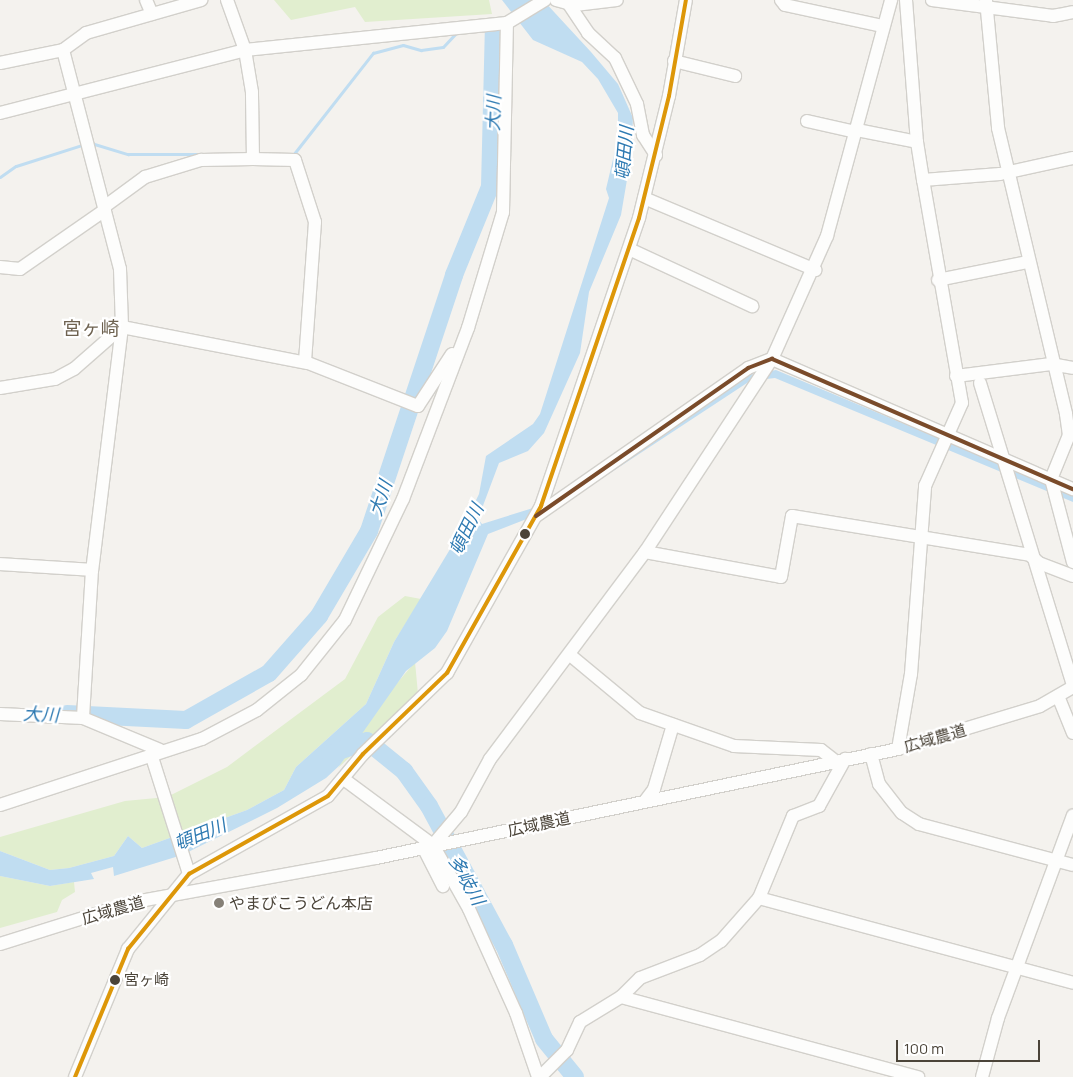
<!DOCTYPE html>
<meta charset="utf-8">
<style>
body{margin:0}
#map{position:relative;width:1073px;height:1077px;overflow:hidden;background:#f4f2ee;font-family:Manrope,"Noto Sans JP",sans-serif}
div>[style]{position:absolute}
[style*='--x']{left:calc(var(--x)*1px);top:calc(var(--y)*1px);width:calc(var(--w)*1px);rotate:calc(var(--a)*1deg)}
.green>*{inset:0;background:#e1eecf}
.water>*{inset:0;background:#c0ddf1}
.stream>*{height:3px;margin:-1.5px;padding:0 1.5px;transform-origin:1.5px;border-radius:1.5px;background:#c0ddf1}
.river>*{height:18px;margin:-9px;padding:0 9px;transform-origin:9px;border-radius:9px;background:#c0ddf1}
.roads{filter:drop-shadow(1px 0 #d2d0cb) drop-shadow(-1px 0 #d2d0cb) drop-shadow(0 1px #d2d0cb) drop-shadow(0 -1px #d2d0cb)}
.minor>*{height:12px;margin:-6px;padding:0 6px;transform-origin:6px;border-radius:6px;background:#fdfdfc}
.bus-1>*{height:4px;margin:-2px;padding:0 2px;transform-origin:2px;border-radius:2px;background:#dd9709}
.bus-2>*{height:4px;margin:-2px;padding:0 2px;transform-origin:2px;border-radius:2px;background:#7a4b2a}
.dots>*{width:14px;height:14px;translate:-50% -50%;box-sizing:border-box;border:2px solid #fff;border-radius:50%}
span{translate:-50% -50%;white-space:nowrap;text-align:center;line-height:1.15;-webkit-text-stroke:4.5px #fff;paint-order:stroke}
.bus-label{font-size:15px;color:#4b4439}
.left{translate:0 -50%;text-align:left}
.street-label{font-size:16px;color:#4b4439}
.poi-label{font-size:16px;color:#4b4439}
.water-label{font-size:18px;color:#2e7ab2;font-style:italic}
.quarter-label{font-size:19px;color:#6e6250}
.scale{position:absolute;left:896px;top:1040px;width:144px;height:22px;box-sizing:border-box;border:2px solid #4b4439;border-top:0;padding-left:6px;font-size:15px;line-height:18px;white-space:nowrap;color:#4b4439;-webkit-text-stroke:4px #fff;paint-order:stroke}
</style>
<div id="map">
<div class="green">
<i style="clip-path:polygon(274px 0,489px 0,492px 14px,365px 22px,355px 7px,291px 20px)"></i>
<i style="clip-path:polygon(405px 596px,421px 599px,394px 642px,366px 704px,296px 767px,284px 790px,247px 810px,142px 848px,128px 836px,114px 856px,69px 868px,50px 870px,0 851px,0 837px,125px 801px,167px 797px,227px 767px,345px 679px,378px 617px)"></i>
<i style="clip-path:polygon(415px 662px,418px 694px,338px 768px,379px 704px)"></i>
<i style="clip-path:polygon(0 876px,50px 886px,74px 882px,75px 892px,62px 900px,57px 912px,0 928px)"></i>
</div>
<div class="water">
<i style="clip-path:polygon(502px 0,543px 0,591px 52px,618px 84px,633px 118px,631px 156px,621px 215px,589px 292px,580px 353px,544px 433px,528px 451px,499px 463px,478px 519px,482px 524px,549px 503px,748px 375px,776px 370px,1073px 495px,1073px 502px,775px 378px,750px 381px,560px 506px,488px 534px,447px 631px,435px 648px,406px 671px,340px 765px,326px 778px,277px 808px,182px 855px,114px 876px,113px 867px,91px 873px,94px 879px,50px 886px,0 876px,0 851px,50px 870px,69px 868px,114px 856px,128px 836px,142px 848px,247px 810px,284px 790px,296px 767px,366px 704px,394px 642px,461px 531px,479px 494px,486px 456px,533px 424px,540px 414px,609px 198px,606px 189px,618px 138px,618px 113px,598px 79px,582px 62px,533px 40px)"></i>
</div>
<div class="stream">
<i style="--x:91;--y:143;--w:39;--a:17"></i>
<i style="--x:128;--y:154;--w:82;--a:0"></i>
<i style="--x:293;--y:155;--w:130;--a:-51.9"></i>
<i style="--x:373;--y:53;--w:31;--a:-15"></i>
<i style="--x:403;--y:45;--w:19;--a:16"></i>
<i style="--x:421;--y:50;--w:22;--a:-8"></i>
<i style="--x:443;--y:47;--w:21;--a:-47"></i>
<i style="--x:0;--y:177;--w:19;--a:-35"></i>
<i style="--x:16;--y:166;--w:72;--a:-17.7"></i>
</div>
<div class="river">
<i style="--x:67;--y:714;--w:119;--a:2.9"></i>
<i style="--x:186;--y:720;--w:95;--a:-29.5"></i>
<i style="--x:269;--y:673;--w:76;--a:-48.7"></i>
<i style="--x:319;--y:616;--w:99;--a:-59.5"></i>
<i style="--x:369;--y:531;--w:270;--a:-71.6"></i>
<i style="--x:454;--y:275;--w:95;--a:-67.8"></i>
<i style="--x:490;--y:187;--w:160;--a:-88.6"></i>
<i style="--x:330;--y:754;--w:39;--a:-19"></i>
<i style="--x:367;--y:741;--w:48;--a:39"></i>
<i style="--x:404;--y:771;--w:43;--a:54.5"></i>
<i style="--x:429;--y:806;--w:158;--a:61.7"></i>
<i style="--x:504;--y:945;--w:102;--a:66.9"></i>
<i style="--x:544;--y:1039;--w:49;--a:50.8"></i>
</div>
<div class="roads">
<div class="minor">
<i style="--x:146;--y:0;--w:15;--a:67"></i>
<i style="--x:556;--y:0;--w:20;--a:15"></i>
<i style="--x:575;--y:5;--w:42;--a:-6.8"></i>
<i style="--x:781;--y:0;--w:6;--a:51"></i>
<i style="--x:785;--y:5;--w:99;--a:12.2"></i>
<i style="--x:906;--y:0;--w:142;--a:85.6"></i>
<i style="--x:932;--y:0;--w:122;--a:7.5"></i>
<i style="--x:1053;--y:16;--w:20;--a:-11"></i>
<i style="--x:986;--y:0;--w:129;--a:84.6"></i>
<i style="--x:998;--y:128;--w:294;--a:76.6"></i>
<i style="--x:1066;--y:414;--w:21;--a:82"></i>
<i style="--x:1069;--y:435;--w:48;--a:112.2"></i>
<i style="--x:1051;--y:479;--w:86;--a:75.2"></i>
<i style="--x:568;--y:3;--w:36;--a:56"></i>
<i style="--x:588;--y:33;--w:37;--a:43"></i>
<i style="--x:615;--y:58;--w:51;--a:64.4"></i>
<i style="--x:637;--y:104;--w:32;--a:79"></i>
<i style="--x:643;--y:135;--w:24;--a:57"></i>
<i style="--x:63;--y:50;--w:226;--a:75.4"></i>
<i style="--x:120;--y:269;--w:58;--a:88"></i>
<i style="--x:122;--y:327;--w:245;--a:97"></i>
<i style="--x:92;--y:570;--w:148;--a:93.5"></i>
<i style="--x:674;--y:61;--w:63;--a:13.8"></i>
<i style="--x:0;--y:63;--w:64;--a:-11.7"></i>
<i style="--x:63;--y:50;--w:29;--a:-36"></i>
<i style="--x:86;--y:33;--w:120;--a:-16"></i>
<i style="--x:0;--y:113;--w:253;--a:-14.4"></i>
<i style="--x:245;--y:50;--w:263;--a:-5.9"></i>
<i style="--x:507;--y:23;--w:44;--a:-31.2"></i>
<i style="--x:807;--y:121;--w:50;--a:12.7"></i>
<i style="--x:857;--y:130;--w:61;--a:11.3"></i>
<i style="--x:917;--y:142;--w:38;--a:81"></i>
<i style="--x:923;--y:180;--w:77;--a:-4.5"></i>
<i style="--x:1000;--y:174;--w:75;--a:-12.4"></i>
<i style="--x:253;--y:159;--w:42;--a:1.4"></i>
<i style="--x:295;--y:160;--w:65;--a:72.1"></i>
<i style="--x:315;--y:222;--w:140;--a:94.1"></i>
<i style="--x:644;--y:198;--w:186;--a:22.8"></i>
<i style="--x:104;--y:207;--w:51;--a:-36.2"></i>
<i style="--x:145;--y:177;--w:59;--a:-16.9"></i>
<i style="--x:201;--y:160;--w:52;--a:-1.1"></i>
<i style="--x:253;--y:159;--w:67;--a:-90.9"></i>
<i style="--x:252;--y:92;--w:43;--a:-99.5"></i>
<i style="--x:245;--y:50;--w:53;--a:-109.8"></i>
<i style="--x:629;--y:249;--w:136;--a:24.9"></i>
<i style="--x:0;--y:267;--w:20;--a:6"></i>
<i style="--x:20;--y:269;--w:103;--a:-34.8"></i>
<i style="--x:938;--y:280;--w:91;--a:-11.4"></i>
<i style="--x:956;--y:376;--w:96;--a:-7.2"></i>
<i style="--x:1051;--y:364;--w:22;--a:10"></i>
<i style="--x:980;--y:383;--w:316;--a:72.9"></i>
<i style="--x:0;--y:388;--w:56;--a:-9.3"></i>
<i style="--x:55;--y:379;--w:21;--a:-28"></i>
<i style="--x:74;--y:369;--w:64;--a:-41.2"></i>
<i style="--x:122;--y:327;--w:189;--a:11"></i>
<i style="--x:308;--y:363;--w:118;--a:21.4"></i>
<i style="--x:418;--y:406;--w:62;--a:-56.8"></i>
<i style="--x:536;--y:516;--w:259;--a:-34.9"></i>
<i style="--x:748;--y:368;--w:26;--a:-21"></i>
<i style="--x:772;--y:359;--w:328;--a:23.4"></i>
<i style="--x:645;--y:552;--w:138;--a:10.4"></i>
<i style="--x:781;--y:577;--w:62;--a:-79.8"></i>
<i style="--x:792;--y:516;--w:241;--a:9.3"></i>
<i style="--x:1030;--y:555;--w:12;--a:42"></i>
<i style="--x:1039;--y:563;--w:36;--a:21"></i>
<i style="--x:0;--y:564;--w:92;--a:3.7"></i>
<i style="--x:570;--y:655;--w:91;--a:39.6"></i>
<i style="--x:640;--y:713;--w:100;--a:19.3"></i>
<i style="--x:734;--y:746;--w:87;--a:2.6"></i>
<i style="--x:821;--y:750;--w:18;--a:38"></i>
<i style="--x:1058;--y:696;--w:40;--a:68"></i>
<i style="--x:0;--y:714;--w:83;--a:2.8"></i>
<i style="--x:83;--y:718;--w:83;--a:22.6"></i>
<i style="--x:898;--y:749;--w:76;--a:-80.2"></i>
<i style="--x:911;--y:674;--w:189;--a:-85.7"></i>
<i style="--x:925;--y:486;--w:91;--a:-66"></i>
<i style="--x:962;--y:403;--w:226;--a:-99.9"></i>
<i style="--x:151;--y:754;--w:126;--a:72.4"></i>
<i style="--x:871;--y:754;--w:31;--a:75"></i>
<i style="--x:879;--y:784;--w:37;--a:52"></i>
<i style="--x:902;--y:813;--w:20;--a:33"></i>
<i style="--x:919;--y:824;--w:159;--a:14.9"></i>
<i style="--x:345;--y:780;--w:109;--a:36.5"></i>
<i style="--x:433;--y:845;--w:73;--a:60.6"></i>
<i style="--x:469;--y:909;--w:114;--a:65.7"></i>
<i style="--x:516;--y:1013;--w:68;--a:71"></i>
<i style="--x:645;--y:801;--w:15;--a:-53"></i>
<i style="--x:654;--y:789;--w:67;--a:-73.5"></i>
<i style="--x:0;--y:805;--w:213;--a:-18.1"></i>
<i style="--x:202;--y:739;--w:62;--a:-27.8"></i>
<i style="--x:257;--y:710;--w:56;--a:-38.5"></i>
<i style="--x:301;--y:675;--w:70;--a:-51.3"></i>
<i style="--x:345;--y:620;--w:134;--a:-64.4"></i>
<i style="--x:403;--y:499;--w:183;--a:-69.2"></i>
<i style="--x:468;--y:328;--w:121;--a:-73.2"></i>
<i style="--x:503;--y:212;--w:189;--a:-88.8"></i>
<i style="--x:433;--y:845;--w:43;--a:-49.7"></i>
<i style="--x:461;--y:812;--w:60;--a:-61.3"></i>
<i style="--x:490;--y:759;--w:259;--a:-53.2"></i>
<i style="--x:645;--y:552;--w:231;--a:-56.7"></i>
<i style="--x:772;--y:359;--w:135;--a:-65.9"></i>
<i style="--x:827;--y:236;--w:245;--a:-74.8"></i>
<i style="--x:423;--y:847;--w:44;--a:62.9"></i>
<i style="--x:759;--y:898;--w:325;--a:15.1"></i>
<i style="--x:0;--y:944;--w:140;--a:-17.4"></i>
<i style="--x:134;--y:902;--w:246;--a:-10.3"></i>
<i style="--x:376;--y:858;--w:533;--a:-11.79"></i>
<i style="--x:898;--y:749;--w:148;--a:-16.8"></i>
<i style="--x:1040;--y:706;--w:38;--a:-30"></i>
<i style="--x:621;--y:997;--w:308;--a:15.1"></i>
<i style="--x:75;--y:1077;--w:139;--a:-67.5"></i>
<i style="--x:128;--y:949;--w:97;--a:-50.9"></i>
<i style="--x:189;--y:874;--w:159;--a:-29.3"></i>
<i style="--x:328;--y:796;--w:55;--a:-50.2"></i>
<i style="--x:363;--y:754;--w:117;--a:-44"></i>
<i style="--x:447;--y:673;--w:192;--a:-60.6"></i>
<i style="--x:541;--y:506;--w:304;--a:-71.2"></i>
<i style="--x:639;--y:218;--w:126;--a:-76.2"></i>
<i style="--x:669;--y:96;--w:97;--a:-80"></i>
<i style="--x:540;--y:1077;--w:38;--a:-45"></i>
<i style="--x:567;--y:1050;--w:31;--a:-65"></i>
<i style="--x:580;--y:1022;--w:48;--a:-31.4"></i>
<i style="--x:621;--y:997;--w:27;--a:-45"></i>
<i style="--x:640;--y:978;--w:64;--a:-21"></i>
<i style="--x:700;--y:955;--w:25;--a:-34"></i>
<i style="--x:721;--y:941;--w:57;--a:-48.5"></i>
<i style="--x:759;--y:898;--w:89;--a:-67.5"></i>
<i style="--x:793;--y:816;--w:28;--a:-21"></i>
<i style="--x:819;--y:806;--w:54;--a:-61"></i>
<i style="--x:982;--y:1077;--w:61;--a:-74.8"></i>
<i style="--x:998;--y:1018;--w:216;--a:-69.7"></i>
</div>
</div>
<div class="bus-1">
<i style="--x:75;--y:1077;--w:139;--a:-67.5"></i>
<i style="--x:128;--y:949;--w:97;--a:-50.9"></i>
<i style="--x:189;--y:874;--w:159;--a:-29.3"></i>
<i style="--x:328;--y:796;--w:55;--a:-50.2"></i>
<i style="--x:363;--y:754;--w:117;--a:-44"></i>
<i style="--x:447;--y:673;--w:192;--a:-60.6"></i>
<i style="--x:541;--y:506;--w:304;--a:-71.2"></i>
<i style="--x:639;--y:218;--w:126;--a:-76.2"></i>
<i style="--x:669;--y:96;--w:97;--a:-80"></i>
</div>
<div class="bus-2">
<i style="--x:536;--y:516;--w:259;--a:-34.9"></i>
<i style="--x:748;--y:368;--w:26;--a:-21"></i>
<i style="--x:772;--y:359;--w:328;--a:23.4"></i>
</div>
<div class="dots">
<i style="left:525px;top:534px;background:#4b4439"></i>
<i style="left:219px;top:903px;background:#868178"></i>
<i style="left:115px;top:980px;background:#4b4439"></i>
</div>
<div class="bus-label">
<span class="left" style="left:124px;top:980px">宮ヶ崎</span>
</div>
<div class="street-label">
<span style="left:935px;top:738px;rotate:-16deg">広域農道</span>
<span style="left:539px;top:824px;rotate:-12deg">広域農道</span>
<span style="left:113px;top:910px;rotate:-16deg">広域農道</span>
</div>
<div class="poi-label">
<span class="left" style="left:229px;top:903px">やまびこうどん本店</span>
</div>
<div class="water-label">
<span style="left:493px;top:113px;rotate:-88deg">大川</span>
<span style="left:624px;top:153px;rotate:-85deg">頓田川</span>
<span style="left:380px;top:498px;rotate:-71deg">大川</span>
<span style="left:466px;top:529px;rotate:-64deg">頓田川</span>
<span style="left:41px;top:714px;rotate:3deg">大川</span>
<span style="left:200px;top:834px;rotate:-22deg">頓田川</span>
<span style="left:467px;top:880px;rotate:61deg">多岐川</span>
</div>
<div class="quarter-label">
<span style="left:91px;top:329px">宮ヶ崎</span>
</div>
<div class="scale">100 m</div>
</div>
